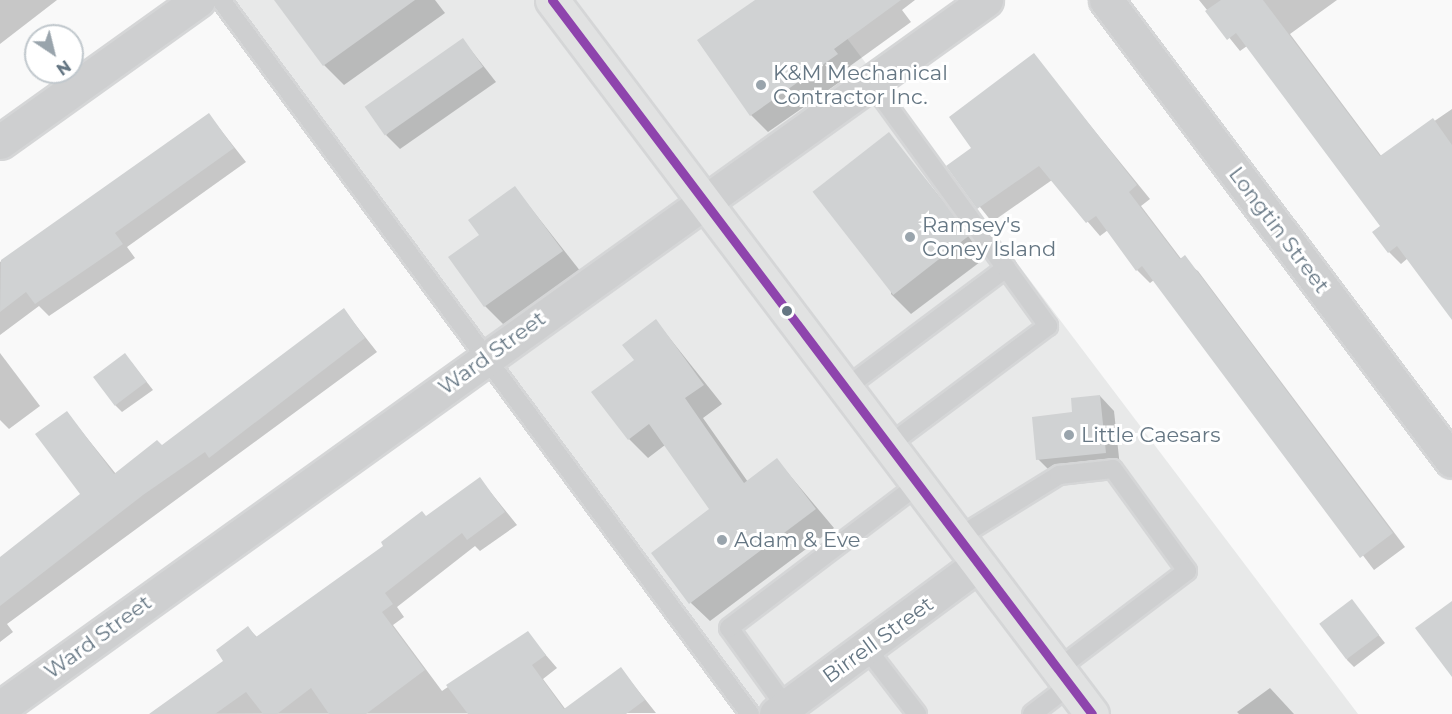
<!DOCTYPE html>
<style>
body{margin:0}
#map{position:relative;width:1452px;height:714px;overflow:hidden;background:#f9f9f9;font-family:Montserrat,sans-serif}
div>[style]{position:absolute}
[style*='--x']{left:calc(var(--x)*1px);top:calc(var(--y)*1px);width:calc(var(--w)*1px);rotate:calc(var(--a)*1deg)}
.built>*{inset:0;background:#e8e9e9}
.shadow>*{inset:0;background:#0003}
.building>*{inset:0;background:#d0d2d3;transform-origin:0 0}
.roads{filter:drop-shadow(2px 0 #d5d6d7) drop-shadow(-2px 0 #d5d6d7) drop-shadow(0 2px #d5d6d7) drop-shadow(0 -2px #d5d6d7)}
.service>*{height:18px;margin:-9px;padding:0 9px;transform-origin:9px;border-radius:9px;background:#cecfd0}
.minor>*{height:33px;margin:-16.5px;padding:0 16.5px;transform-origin:16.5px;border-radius:16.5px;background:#cecfd0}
.primary>*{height:33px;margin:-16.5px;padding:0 16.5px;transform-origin:16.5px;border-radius:16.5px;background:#e1e2e2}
.bus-1>*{height:9px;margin:-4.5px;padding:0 4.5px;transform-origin:4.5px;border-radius:4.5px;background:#8e44ad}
.dots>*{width:16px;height:16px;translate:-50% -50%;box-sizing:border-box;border:3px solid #fff;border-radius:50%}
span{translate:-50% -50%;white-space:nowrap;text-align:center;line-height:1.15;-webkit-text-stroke:6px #fff;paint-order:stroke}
.poi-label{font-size:21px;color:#657683}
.left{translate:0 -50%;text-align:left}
.street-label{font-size:21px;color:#657683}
.north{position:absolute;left:24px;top:24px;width:60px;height:60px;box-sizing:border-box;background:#fff;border:2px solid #c1c8cd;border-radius:50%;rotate:145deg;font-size:16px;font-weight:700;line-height:24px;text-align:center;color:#657683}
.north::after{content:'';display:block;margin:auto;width:21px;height:27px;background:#99a4ac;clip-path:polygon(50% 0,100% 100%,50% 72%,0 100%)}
</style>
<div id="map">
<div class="built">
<i style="clip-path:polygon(221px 0,818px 0,1358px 714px,750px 714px)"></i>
</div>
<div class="shadow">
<i style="clip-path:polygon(0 0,57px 0,0 44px)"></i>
<i style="clip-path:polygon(295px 0,435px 0,445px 13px,344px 85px,324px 65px)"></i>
<i style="clip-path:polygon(757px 0,915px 0,902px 10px,911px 22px,850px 66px,854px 72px,768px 132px,751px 115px)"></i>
<i style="clip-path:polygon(1199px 0,1337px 0,1290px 34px,1382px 157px,1452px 109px,1452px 317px,1408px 258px,1401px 264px,1389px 252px,1382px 226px,1247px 46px,1240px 51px)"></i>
<i style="clip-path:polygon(463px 40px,496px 82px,400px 149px,386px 135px)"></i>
<i style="clip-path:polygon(1033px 55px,1150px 199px,1141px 206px,1182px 260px,1198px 271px,1405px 547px,1374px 570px,1154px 280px,1150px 283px,1137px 270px,1108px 230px,1100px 236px,1052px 180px,992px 222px,948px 167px,973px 149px)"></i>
<i style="clip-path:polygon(209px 115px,246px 162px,127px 247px,135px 258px,49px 316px,39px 306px,0 335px,0 262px)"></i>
<i style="clip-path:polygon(888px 134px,988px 256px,911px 314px,891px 294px)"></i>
<i style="clip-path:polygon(515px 188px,581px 272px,505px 326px,485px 306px,481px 235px)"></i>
<i style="clip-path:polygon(344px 310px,377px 352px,7px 624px,13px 632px,0 642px,0 559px,82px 494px,67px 413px,116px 474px,162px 447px)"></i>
<i style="clip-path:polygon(656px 321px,722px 404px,703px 418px,748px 482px,777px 460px,834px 528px,710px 621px,691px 603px,711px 510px,665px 445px,648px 458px,629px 439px,636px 360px)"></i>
<i style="clip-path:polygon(0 353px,40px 406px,9px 429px,0 420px)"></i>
<i style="clip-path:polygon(131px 362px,153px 390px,122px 412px,115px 405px)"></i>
<i style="clip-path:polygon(1100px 396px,1114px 411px,1120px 467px,1052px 473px,1038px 459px,1073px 414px)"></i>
<i style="clip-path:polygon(480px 479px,517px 525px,480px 551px,475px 546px,397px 607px,404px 617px,393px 625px,442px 691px,527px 633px,557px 668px,543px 679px,566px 710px,621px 669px,656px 713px,155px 714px,225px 661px,248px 628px,257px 637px)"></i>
<i style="clip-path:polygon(1352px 601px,1385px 643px,1354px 667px,1347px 660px)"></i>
<i style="clip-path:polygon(1270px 688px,1294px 714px,1239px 714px,1237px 712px)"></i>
</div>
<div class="building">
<i style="clip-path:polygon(274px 0,415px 0,323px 66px)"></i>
<i style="clip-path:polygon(755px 0,901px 0,834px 49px,838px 54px,750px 116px,697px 40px)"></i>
<i style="clip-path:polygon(1221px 0,1263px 0,1380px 156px,1433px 118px,1452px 145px,1452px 320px,1397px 246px,1388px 253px,1372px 232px,1380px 226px,1236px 33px,1227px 40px,1205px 11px)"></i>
<i style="left:463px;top:38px;width:35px;height:120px;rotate:55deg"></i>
<i style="clip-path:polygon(1034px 53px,1137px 185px,1129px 192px,1180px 259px,1185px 255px,1393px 533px,1360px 558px,1142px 266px,1136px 271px,1096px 216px,1086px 223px,1039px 166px,977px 209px,946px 166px,971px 148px,949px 117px)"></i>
<i style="clip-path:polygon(209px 113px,234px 148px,115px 233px,123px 244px,91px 266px,35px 304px,26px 292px,0 312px,1px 260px)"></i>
<i style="left:889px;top:132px;width:131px;height:97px;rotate:52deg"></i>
<i style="clip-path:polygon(515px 186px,563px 251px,484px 307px,448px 257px,479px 235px,468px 220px)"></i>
<i style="clip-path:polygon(344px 308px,365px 338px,209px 458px,205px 452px,143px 495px,0 606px,0 557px,80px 494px,35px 434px,67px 411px,114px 474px,157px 440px,162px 445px)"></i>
<i style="clip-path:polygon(656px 319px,704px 385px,685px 398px,744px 483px,777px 458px,816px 509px,689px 604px,651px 553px,709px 509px,649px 424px,628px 440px,591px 392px,634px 360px,622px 345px)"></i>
<i style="left:125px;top:353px;width:36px;height:40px;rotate:53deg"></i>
<i style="clip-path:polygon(1100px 395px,1106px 453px,1036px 460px,1032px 417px,1072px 412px,1071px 398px)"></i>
<i style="clip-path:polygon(480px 477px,505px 512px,467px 540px,462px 533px,385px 593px,393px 604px,382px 612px,425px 670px,366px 714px,329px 714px,311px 688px,277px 714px,263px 714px,246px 692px,215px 714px,149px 714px,223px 661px,216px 650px,248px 626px,256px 637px,383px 546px,381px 542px,422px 511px,426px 516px)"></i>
<i style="left:1352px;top:599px;width:45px;height:41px;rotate:53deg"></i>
<i style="clip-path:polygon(1452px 601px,1452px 677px,1415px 628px)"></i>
<i style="clip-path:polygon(528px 631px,546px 655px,532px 665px,564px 709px,621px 667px,645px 700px,626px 714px,468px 714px,446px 685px)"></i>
</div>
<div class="roads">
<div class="service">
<i style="--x:221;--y:0;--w:889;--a:53.47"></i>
<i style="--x:870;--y:81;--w:231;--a:54"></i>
<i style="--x:847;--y:387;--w:199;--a:-36.8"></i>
<i style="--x:1006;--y:268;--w:72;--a:54.1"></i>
<i style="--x:1048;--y:326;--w:199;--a:143.2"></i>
<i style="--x:959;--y:537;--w:118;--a:-31.8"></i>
<i style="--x:1059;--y:475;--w:54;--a:-6.3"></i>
<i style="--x:1113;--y:469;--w:126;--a:54"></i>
<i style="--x:1187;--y:571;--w:162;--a:142.8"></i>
<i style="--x:867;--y:649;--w:82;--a:52.4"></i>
<i style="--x:786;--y:707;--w:97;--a:-125.8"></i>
<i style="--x:729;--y:628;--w:238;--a:-37.2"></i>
<i style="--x:1032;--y:714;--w:48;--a:-37.3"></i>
</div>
<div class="minor">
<i style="--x:1106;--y:0;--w:576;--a:53.11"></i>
<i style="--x:0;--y:142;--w:244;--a:-35.6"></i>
<i style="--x:0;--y:708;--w:1214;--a:-35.68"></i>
<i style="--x:776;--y:714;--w:252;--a:-36.5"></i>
</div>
<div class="primary">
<i style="--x:552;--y:0;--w:895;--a:52.9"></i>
</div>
</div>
<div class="bus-1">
<i style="--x:552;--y:0;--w:895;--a:52.9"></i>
</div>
<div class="dots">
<i style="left:761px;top:85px;background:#99a4ac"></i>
<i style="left:910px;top:237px;background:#99a4ac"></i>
<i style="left:787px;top:311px;background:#657683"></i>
<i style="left:1069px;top:435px;background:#99a4ac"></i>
<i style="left:722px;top:540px;background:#99a4ac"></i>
</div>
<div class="poi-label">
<span class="left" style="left:773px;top:85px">K&amp;M Mechanical<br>Contractor Inc.</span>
<span class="left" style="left:922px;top:237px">Ramsey's<br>Coney Island</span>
<span class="left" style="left:1081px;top:435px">Little Caesars</span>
<span class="left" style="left:734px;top:540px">Adam &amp; Eve</span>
</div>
<div class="street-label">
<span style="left:1279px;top:230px;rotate:53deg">Longtin Street</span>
<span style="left:492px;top:353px;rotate:-36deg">Ward Street</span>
<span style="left:98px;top:637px;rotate:-36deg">Ward Street</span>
<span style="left:878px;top:640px;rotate:-36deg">Birrell Street</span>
</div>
<div class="north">N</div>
</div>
